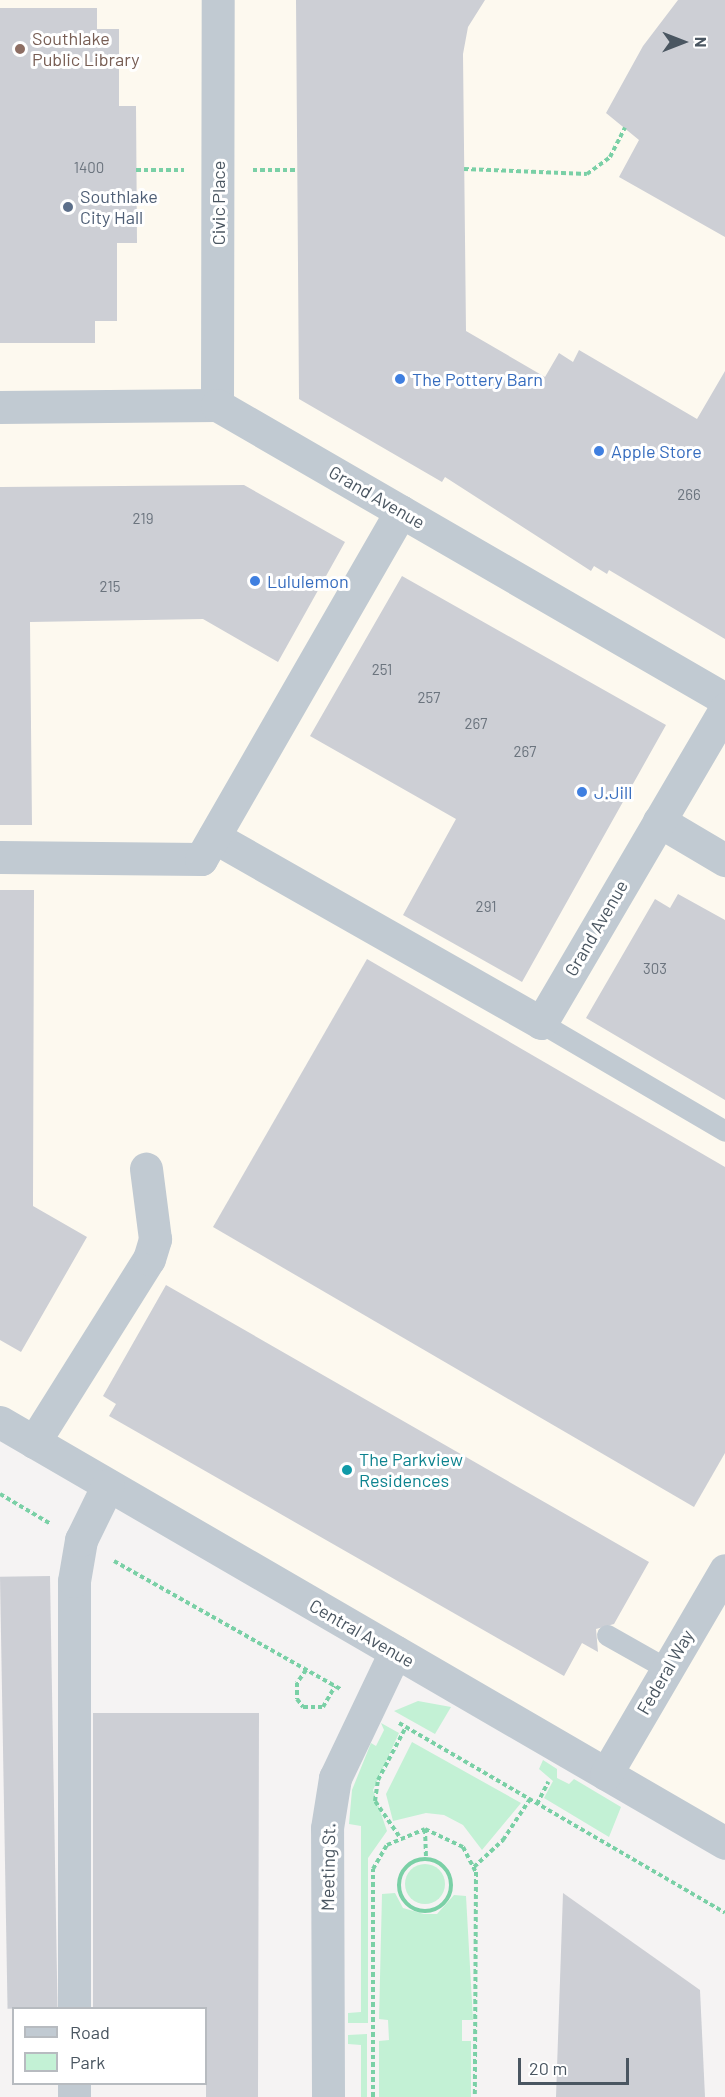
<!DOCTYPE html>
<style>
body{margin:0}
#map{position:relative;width:725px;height:2097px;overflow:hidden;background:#f5f3f3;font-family:Barlow,sans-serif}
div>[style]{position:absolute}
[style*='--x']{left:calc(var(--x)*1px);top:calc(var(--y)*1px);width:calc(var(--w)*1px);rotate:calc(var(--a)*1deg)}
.commercial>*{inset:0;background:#fdf9ef}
.green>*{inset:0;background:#c3f1d5}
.round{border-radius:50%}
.building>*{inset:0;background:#cdcfd5;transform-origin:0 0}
.path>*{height:4px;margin-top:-2px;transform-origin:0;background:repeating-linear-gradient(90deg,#7ad0a6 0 4.5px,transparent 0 7.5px)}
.path>.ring{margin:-2px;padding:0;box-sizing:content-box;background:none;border:4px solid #7ad0a6;border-radius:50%}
.service>*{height:21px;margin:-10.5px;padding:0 10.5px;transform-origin:10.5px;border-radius:10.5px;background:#c1cad2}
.minor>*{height:33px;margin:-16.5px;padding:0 16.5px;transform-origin:16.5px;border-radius:16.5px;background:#c1cad2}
.dots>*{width:16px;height:16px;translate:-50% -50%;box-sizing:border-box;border:3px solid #fff;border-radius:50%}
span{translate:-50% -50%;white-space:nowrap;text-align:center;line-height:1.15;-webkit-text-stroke:6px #fff;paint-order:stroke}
.number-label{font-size:15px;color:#6b747e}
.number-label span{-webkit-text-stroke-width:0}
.education-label{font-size:18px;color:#785e54}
.left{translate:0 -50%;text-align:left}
.service-label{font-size:18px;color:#4e5e75}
.street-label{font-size:18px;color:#4a5661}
.shop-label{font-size:18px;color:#366cbe}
.culture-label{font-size:18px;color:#0d838f}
.legend{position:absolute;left:12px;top:2007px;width:195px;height:78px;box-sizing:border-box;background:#fff;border:2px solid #b7bbc0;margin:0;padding:8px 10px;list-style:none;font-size:18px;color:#4a5661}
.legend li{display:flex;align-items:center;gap:12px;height:30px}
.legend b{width:30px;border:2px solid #b7bbc0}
.north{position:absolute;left:653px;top:12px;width:60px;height:60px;-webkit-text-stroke:4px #fff;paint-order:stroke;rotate:90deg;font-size:16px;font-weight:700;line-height:24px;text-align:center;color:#4a5661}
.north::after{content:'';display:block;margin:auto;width:21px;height:27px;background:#4a5661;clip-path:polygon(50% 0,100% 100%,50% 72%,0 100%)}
.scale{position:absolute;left:518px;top:2058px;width:111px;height:27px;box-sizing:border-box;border:3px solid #4a5661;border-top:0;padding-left:8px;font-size:18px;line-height:21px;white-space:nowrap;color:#4a5661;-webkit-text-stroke:4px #fff;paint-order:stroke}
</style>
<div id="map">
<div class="commercial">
<i style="clip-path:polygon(0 0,725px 0,725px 1843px,0 1422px)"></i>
</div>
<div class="green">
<i style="clip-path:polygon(418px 1701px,451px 1707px,435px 1734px,394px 1711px)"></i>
<i style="clip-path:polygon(381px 1723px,399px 1733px,373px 1790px,387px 1831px,368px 1858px,368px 2023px,348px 2023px,348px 2013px,361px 2012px,361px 1826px,349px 1824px,352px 1790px,371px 1743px,376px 1746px,384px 1730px)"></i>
<i style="clip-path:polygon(412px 1742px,521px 1803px,482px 1850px,463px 1825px,444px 1815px,426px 1813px,393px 1821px,386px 1794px)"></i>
<i style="clip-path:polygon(543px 1760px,557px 1769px,557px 1778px,569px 1784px,574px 1779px,621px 1807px,609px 1837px,544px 1798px,553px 1781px,539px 1769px)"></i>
<i class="round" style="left:405px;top:1864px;width:40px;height:40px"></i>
<i style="clip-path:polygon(395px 1893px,403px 1908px,424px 1914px,437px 1914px,454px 1895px,466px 1896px,473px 2020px,462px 2020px,462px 2041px,471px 2041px,471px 2097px,379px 2097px,379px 2041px,389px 2040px,388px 2020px,379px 2019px,382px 1894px)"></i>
<i style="clip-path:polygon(367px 2034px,367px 2097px,361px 2097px,361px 2045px,348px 2044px,348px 2035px)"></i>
</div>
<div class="building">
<i style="clip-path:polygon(296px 0,485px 0,468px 27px,463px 54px,466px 331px,545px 377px,559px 353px,573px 362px,579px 350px,697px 419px,725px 371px,725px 639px,609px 570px,607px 574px,594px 566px,591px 571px,445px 477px,442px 482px,299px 399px)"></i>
<i style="clip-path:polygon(678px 0,725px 0,725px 237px,619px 177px,639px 140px,606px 113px,643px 46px)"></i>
<i style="clip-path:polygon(0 8px,97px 8px,97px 29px,119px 29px,119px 106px,136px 106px,137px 243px,117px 243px,117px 321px,95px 321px,95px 343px,0 343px)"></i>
<i style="clip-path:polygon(244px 485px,345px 542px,278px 662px,203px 619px,30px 622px,32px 825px,0 825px,0 487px)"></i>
<i style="clip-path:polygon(402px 576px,666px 725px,522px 982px,403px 915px,456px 819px,310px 736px)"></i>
<i style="clip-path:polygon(0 890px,34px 890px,33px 1206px,87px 1237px,21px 1352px,0 1340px)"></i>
<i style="clip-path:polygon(678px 894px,725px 920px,725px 1100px,586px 1018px,655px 899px,670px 908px)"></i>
<i style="clip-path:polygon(367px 959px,725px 1167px,725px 1453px,694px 1507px,213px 1227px)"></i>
<i style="clip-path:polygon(166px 1285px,649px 1562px,614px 1624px,596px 1629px,598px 1652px,582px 1643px,564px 1676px,109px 1416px,116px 1404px,103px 1396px)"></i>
<i style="left:50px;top:1576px;width:432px;height:50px;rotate:89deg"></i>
<i style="clip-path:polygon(93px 1713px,259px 1713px,258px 2097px,206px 2097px,206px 2008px,93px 2008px)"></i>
<i style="clip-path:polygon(563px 1893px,700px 1990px,705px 2097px,556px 2097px)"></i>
</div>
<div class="path">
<i style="--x:464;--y:169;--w:123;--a:2.3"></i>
<i style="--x:587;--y:174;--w:29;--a:-36"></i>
<i style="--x:610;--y:157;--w:33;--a:-63"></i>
<i style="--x:136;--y:170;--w:48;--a:0"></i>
<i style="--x:253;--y:170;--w:44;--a:0"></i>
<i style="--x:0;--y:1494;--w:59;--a:30.5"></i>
<i style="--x:114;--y:1561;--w:260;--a:29.5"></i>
<i style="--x:306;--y:1670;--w:16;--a:125"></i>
<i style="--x:297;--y:1683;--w:16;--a:90"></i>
<i style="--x:297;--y:1699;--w:10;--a:53"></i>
<i style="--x:303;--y:1707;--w:20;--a:0"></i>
<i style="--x:323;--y:1707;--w:24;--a:-60"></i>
<i style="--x:399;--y:1723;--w:377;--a:30.2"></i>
<i style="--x:537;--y:1804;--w:25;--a:-63"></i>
<i style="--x:425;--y:1829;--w:30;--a:88"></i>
<i style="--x:399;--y:1836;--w:42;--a:-124.4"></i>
<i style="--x:375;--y:1801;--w:21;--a:-82"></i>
<i style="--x:378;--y:1780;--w:60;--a:-62.2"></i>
<i class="ring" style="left:399px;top:1859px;width:48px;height:48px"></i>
<i style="--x:474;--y:1867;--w:40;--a:-43"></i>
<i style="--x:503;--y:1840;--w:49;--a:-56.6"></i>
<i style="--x:373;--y:2097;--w:228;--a:-90"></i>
<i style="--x:373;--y:1869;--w:28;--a:-60"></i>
<i style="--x:387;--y:1845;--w:41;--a:-22.8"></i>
<i style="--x:425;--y:1829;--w:42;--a:25.3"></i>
<i style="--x:463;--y:1847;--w:28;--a:63"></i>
<i style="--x:476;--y:1872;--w:225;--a:90.3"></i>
</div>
<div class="service">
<i style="--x:541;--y:1023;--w:213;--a:30.4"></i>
<i style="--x:607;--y:1635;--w:69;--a:29.5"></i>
</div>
<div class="minor">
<i style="--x:217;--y:405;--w:405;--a:-89.9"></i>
<i style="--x:0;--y:407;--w:217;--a:-0.5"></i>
<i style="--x:217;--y:405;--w:587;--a:30.06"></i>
<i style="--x:659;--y:821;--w:77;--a:30.6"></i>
<i style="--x:214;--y:837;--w:376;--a:29.6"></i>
<i style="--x:541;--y:1023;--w:364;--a:-59.6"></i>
<i style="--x:0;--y:857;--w:201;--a:0.6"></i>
<i style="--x:201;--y:859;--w:401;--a:-60.1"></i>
<i style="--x:0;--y:1422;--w:838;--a:30.14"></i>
<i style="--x:34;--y:1442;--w:216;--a:-57.9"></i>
<i style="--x:149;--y:1259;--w:21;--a:-73"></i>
<i style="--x:155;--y:1239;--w:71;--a:-97.3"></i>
<i style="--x:606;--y:1774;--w:236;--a:-59.7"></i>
<i style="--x:74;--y:2008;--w:427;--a:-90"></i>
<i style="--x:74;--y:1581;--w:42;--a:-80.3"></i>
<i style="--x:81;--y:1540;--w:61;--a:-63.9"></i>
<i style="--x:74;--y:2084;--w:13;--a:90"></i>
<i style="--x:328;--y:2097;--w:269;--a:-90.2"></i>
<i style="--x:327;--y:1828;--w:51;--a:-80.9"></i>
<i style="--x:335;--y:1778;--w:140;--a:-64.5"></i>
</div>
<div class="dots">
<i style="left:20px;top:49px;background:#8d6e63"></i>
<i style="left:68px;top:207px;background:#5c6f8a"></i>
<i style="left:400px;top:379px;background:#3f7fe0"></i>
<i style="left:599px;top:451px;background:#3f7fe0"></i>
<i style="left:255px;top:581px;background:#3f7fe0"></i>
<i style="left:582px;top:792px;background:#3f7fe0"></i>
<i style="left:347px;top:1470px;background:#0f9aa8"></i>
</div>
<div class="number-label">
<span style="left:89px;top:168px">1400</span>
<span style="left:689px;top:495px">266</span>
<span style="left:143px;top:519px">219</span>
<span style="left:110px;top:587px">215</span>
<span style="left:382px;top:670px">251</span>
<span style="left:429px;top:698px">257</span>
<span style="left:476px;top:724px">267</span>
<span style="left:525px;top:752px">267</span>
<span style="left:486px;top:907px">291</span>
<span style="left:655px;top:969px">303</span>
</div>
<div class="education-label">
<span class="left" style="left:32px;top:49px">Southlake<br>Public Library</span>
</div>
<div class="service-label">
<span class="left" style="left:80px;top:207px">Southlake<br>City Hall</span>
</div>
<div class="street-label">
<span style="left:218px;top:203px;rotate:-90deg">Civic Place</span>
<span style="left:377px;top:497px;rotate:30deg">Grand Avenue</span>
<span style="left:596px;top:928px;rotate:-60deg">Grand Avenue</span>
<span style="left:362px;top:1633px;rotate:30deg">Central Avenue</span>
<span style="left:665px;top:1672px;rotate:-60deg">Federal Way</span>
<span style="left:328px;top:1867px;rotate:-89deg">Meeting St.</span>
</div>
<div class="shop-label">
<span class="left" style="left:412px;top:379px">The Pottery Barn</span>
<span class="left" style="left:611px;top:451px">Apple Store</span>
<span class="left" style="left:267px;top:581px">Lululemon</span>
<span class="left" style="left:594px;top:792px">J.Jill</span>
</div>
<div class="culture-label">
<span class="left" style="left:359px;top:1470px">The Parkview<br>Residences</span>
</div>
<ul class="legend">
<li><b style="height:8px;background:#c1cad2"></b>Road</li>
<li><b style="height:16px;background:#c3f1d5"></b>Park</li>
</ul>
<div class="north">N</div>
<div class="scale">20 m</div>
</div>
